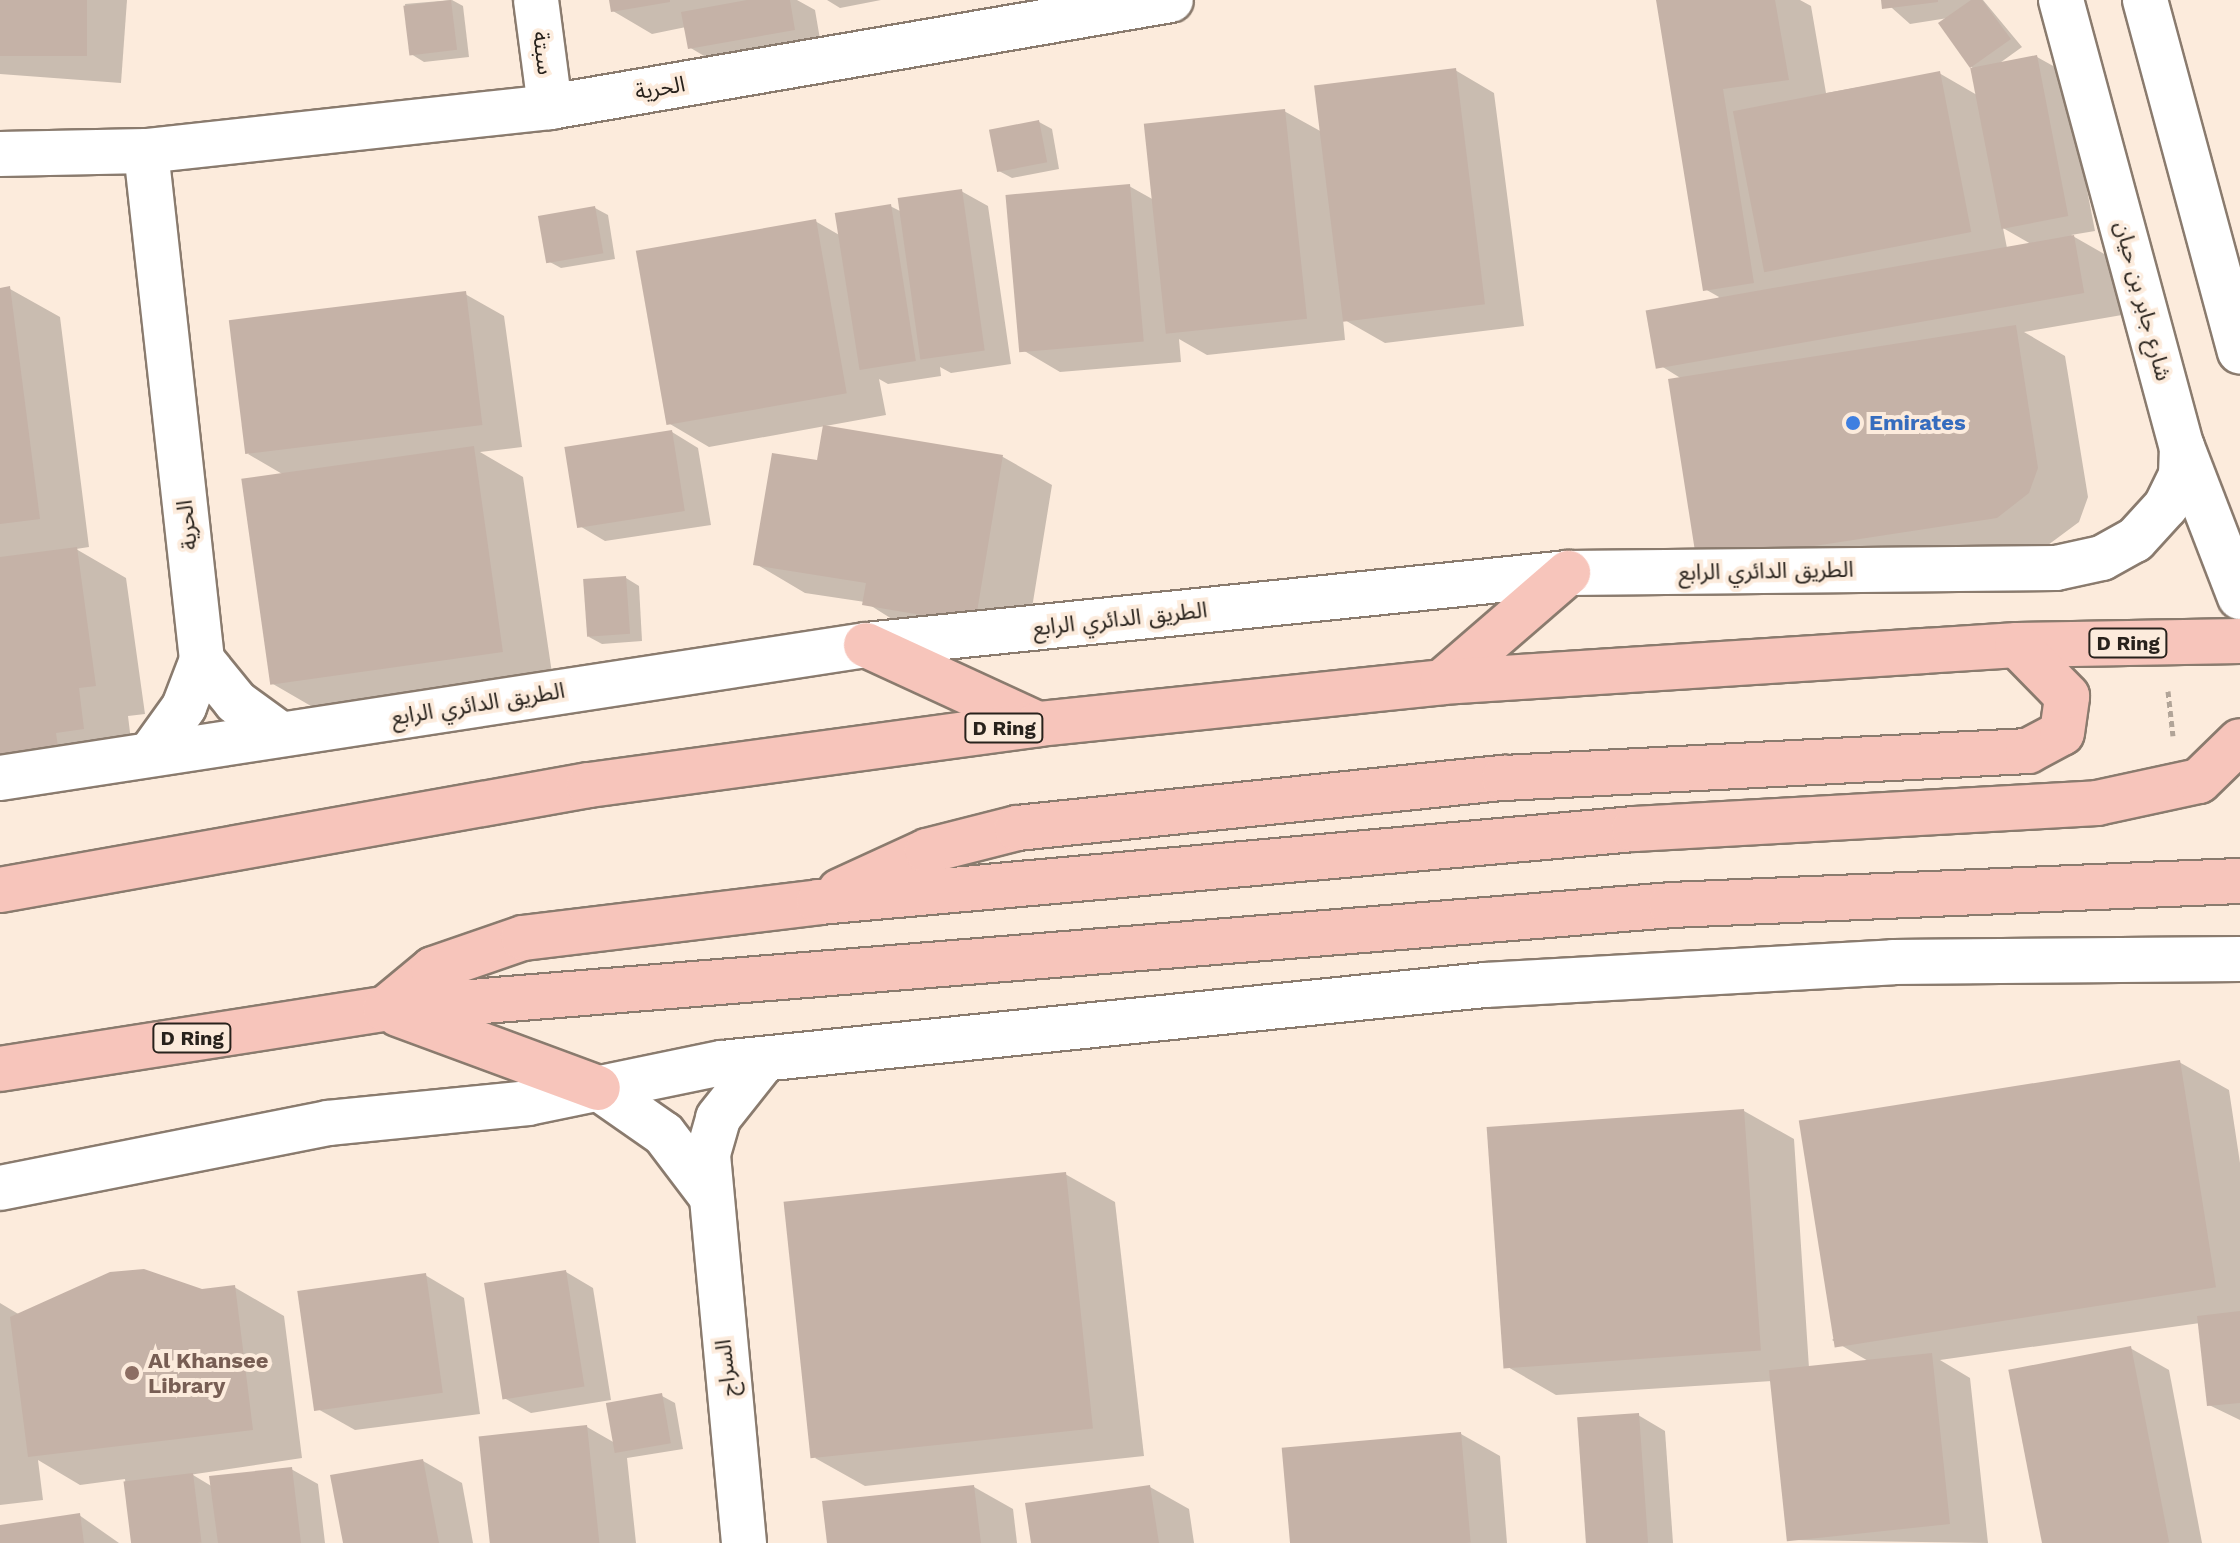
<!DOCTYPE html>
<meta charset="utf-8">
<style>
body{margin:0}
#map{position:relative;width:2240px;height:1543px;overflow:hidden;background:#fcebdc;font-family:"Work Sans","Noto Sans Arabic",sans-serif}
div>[style]{position:absolute}
[style*='--x']{left:calc(var(--x)*1px);top:calc(var(--y)*1px);width:calc(var(--w)*1px);rotate:calc(var(--a)*1deg)}
.shadow>*{inset:0;background:#0003}
.building>*{inset:0;background:#c5b2a7;transform-origin:0 0}
.path>*{height:5px;margin-top:-2.5px;transform-origin:0;background:repeating-linear-gradient(90deg,#b1a498 0 6px,transparent 0 10px)}
.roads{filter:drop-shadow(2px 0 #8a7b6e) drop-shadow(-2px 0 #8a7b6e) drop-shadow(0 2px #8a7b6e) drop-shadow(0 -2px #8a7b6e)}
.minor>*{height:44px;margin:-22px;padding:0 22px;transform-origin:22px;border-radius:22px;background:#fff}
.tertiary>*{height:44px;margin:-22px;padding:0 22px;transform-origin:22px;border-radius:22px;background:#fff}
.primary>*{height:44px;margin:-22px;padding:0 22px;transform-origin:22px;border-radius:22px;background:#f7c5bb}
.dots>*{width:22px;height:22px;translate:-50% -50%;box-sizing:border-box;border:4px solid #fcebdc;border-radius:50%}
span{translate:-50% -50%;white-space:nowrap;text-align:center;line-height:1.15;-webkit-text-stroke:8px #fcebdc;paint-order:stroke}
.shield-label span{padding:2px 6px;background:#fcebdc;border:2px solid;border-radius:6px;-webkit-text-stroke-width:0}
.shield-label{font-size:20px;color:#28221c;font-weight:700}
.street-label{font-size:22px;color:#28221c}
.shop-label{font-size:22px;color:#366cbe;font-weight:700}
.left{translate:0 -50%;text-align:left}
.education-label{font-size:22px;color:#785e54;font-weight:700}
</style>
<div id="map">
<div class="shadow">
<i style="clip-path:polygon(0 0,127px 0,121px 83px,0 74px)"></i>
<i style="clip-path:polygon(452px 0,463px 6px,469px 57px,424px 62px,411px 54px,405px 4px)"></i>
<i style="clip-path:polygon(611px 0,797px 0,815px 10px,821px 45px,716px 63px,689px 47px,686px 27px,652px 34px,613px 11px)"></i>
<i style="clip-path:polygon(827px 0,881px 0,840px 8px)"></i>
<i style="clip-path:polygon(evenodd,1670px 0,1800px 0,1811px 6px,1826px 93px,1939px 73px,1977px 95px,1974px 70px,1941px 24px,1948px 18px,1910px 24px,1883px 0,1983px 0,2022px 47px,1997px 65px,2037px 57px,2064px 72px,2095px 231px,2071px 235px,2113px 259px,2122px 315px,2024px 332px,2065px 356px,2088px 497px,2079px 522px,2048px 545px,1749px 592px,1682px 379px,1658px 364px,1719px 297px,1705px 289px,1670px 0,2003px 228px,2031px 244px,2007px 248px,2003px 228px)"></i>
<i style="clip-path:polygon(1455px 70px,1494px 93px,1524px 326px,1385px 343px,1343px 319px,1345px 340px,1207px 355px,1179px 339px,1181px 362px,1060px 372px,1021px 349px,1129px 186px,1154px 200px,1284px 111px,1322px 132px)"></i>
<i style="clip-path:polygon(1039px 122px,1052px 129px,1059px 169px,1012px 178px,999px 171px)"></i>
<i style="clip-path:polygon(961px 191px,988px 206px,1011px 364px,951px 373px,940px 367px,941px 376px,888px 384px,879px 379px,886px 415px,709px 447px,670px 424px,815px 221px,841px 236px,890px 206px,902px 212px)"></i>
<i style="clip-path:polygon(595px 208px,608px 215px,615px 259px,561px 268px,548px 261px)"></i>
<i style="clip-path:polygon(10px 289px,60px 317px,89px 547px,76px 549px,126px 578px,145px 714px,128px 716px,133px 757px,0 789px,0 290px)"></i>
<i style="clip-path:polygon(465px 294px,504px 316px,522px 447px,480px 452px,523px 477px,553px 680px,323px 713px,273px 684px,284px 475px,248px 454px)"></i>
<i style="clip-path:polygon(672px 432px,698px 448px,711px 525px,605px 541px,578px 525px)"></i>
<i style="clip-path:polygon(1003px 457px,1052px 485px,1025px 651px,914px 633px,865px 602px,805px 593px,756px 564px,819px 463px)"></i>
<i style="clip-path:polygon(626px 578px,639px 586px,642px 641px,602px 644px,589px 637px)"></i>
<i style="clip-path:polygon(2179px 1062px,2229px 1090px,2240px 1163px,2240px 1420px,2209px 1405px,2200px 1323px,1940px 1360px,1970px 1378px,1988px 1543px,1789px 1540px,1772px 1381px,1556px 1395px,1506px 1366px,1744px 1111px,1794px 1139px,1809px 1368px,1870px 1362px,1832px 1340px)"></i>
<i style="clip-path:polygon(1065px 1174px,1115px 1202px,1144px 1456px,865px 1486px,815px 1458px)"></i>
<i style="clip-path:polygon(566px 1272px,593px 1288px,611px 1400px,531px 1413px,504px 1398px)"></i>
<i style="clip-path:polygon(425px 1275px,464px 1298px,480px 1414px,355px 1430px,316px 1408px)"></i>
<i style="clip-path:polygon(234px 1287px,284px 1316px,302px 1458px,162px 1479px,193px 1475px,213px 1487px,291px 1469px,318px 1484px,325px 1543px,132px 1543px,125px 1479px,80px 1485px,38px 1460px,43px 1500px,0 1505px,0 1303px,20px 1315px)"></i>
<i style="clip-path:polygon(2130px 1348px,2169px 1370px,2202px 1543px,2044px 1543px)"></i>
<i style="clip-path:polygon(662px 1396px,675px 1403px,683px 1449px,627px 1458px,636px 1543px,492px 1543px,587px 1427px,615px 1443px)"></i>
<i style="clip-path:polygon(1638px 1415px,1665px 1431px,1673px 1543px,1588px 1543px)"></i>
<i style="clip-path:polygon(1461px 1434px,1500px 1456px,1507px 1543px,1290px 1543px)"></i>
<i style="clip-path:polygon(423px 1461px,462px 1483px,473px 1543px,345px 1543px)"></i>
<i style="clip-path:polygon(974px 1487px,1013px 1509px,1017px 1543px,829px 1543px)"></i>
<i style="clip-path:polygon(1150px 1487px,1189px 1509px,1194px 1543px,1033px 1543px)"></i>
<i style="clip-path:polygon(79px 1515px,119px 1543px,0 1543px,0 1527px)"></i>
</div>
<div class="building">
<i style="left:0;top:0;width:87px;height:56px"></i>
<i style="left:451px;top:0;width:50px;height:48px;rotate:83deg"></i>
<i style="clip-path:polygon(609px 0,670px 0,670px 2px,611px 12px)"></i>
<i style="clip-path:polygon(747px 0,790px 0,795px 30px,688px 49px,681px 12px)"></i>
<i style="clip-path:polygon(1656px 0,1775px 0,1789px 80px,1723px 89px,1754px 283px,1703px 291px)"></i>
<i style="clip-path:polygon(1881px 0,1938px 0,1938px 2px,1882px 9px)"></i>
<i style="clip-path:polygon(1971px 0,1982px 0,2011px 39px,1970px 68px,1938px 23px)"></i>
<i style="left:2037px;top:55px;width:164px;height:68px;rotate:79deg"></i>
<i style="left:1456px;top:68px;width:238px;height:143px;rotate:83deg"></i>
<i style="left:1940px;top:71px;width:164px;height:211px;rotate:79deg"></i>
<i style="left:1285px;top:109px;width:211px;height:142px;rotate:84deg"></i>
<i style="left:1039px;top:120px;width:43px;height:51px;rotate:79deg"></i>
<i style="left:1130px;top:184px;width:158px;height:125px;rotate:85deg"></i>
<i style="left:962px;top:189px;width:163px;height:65px;rotate:82deg"></i>
<i style="left:891px;top:204px;width:159px;height:57px;rotate:81deg"></i>
<i style="left:595px;top:206px;width:48px;height:58px;rotate:80deg"></i>
<i style="left:816px;top:219px;width:177px;height:183px;rotate:80deg"></i>
<i style="left:2074px;top:235px;width:59px;height:435px;rotate:80deg"></i>
<i style="clip-path:polygon(10px 286px,40px 519px,0 524px,0 288px)"></i>
<i style="left:466px;top:291px;width:135px;height:239px;rotate:83deg"></i>
<i style="clip-path:polygon(2016px 325px,2038px 468px,2029px 493px,1997px 518px,1697px 564px,1668px 379px)"></i>
<i style="clip-path:polygon(823px 425px,1003px 455px,975px 624px,862px 605px,866px 583px,753px 565px,772px 453px,817px 460px)"></i>
<i style="left:672px;top:430px;width:82px;height:109px;rotate:81deg"></i>
<i style="left:474px;top:446px;width:208px;height:235px;rotate:82deg"></i>
<i style="clip-path:polygon(77px 547px,96px 686px,79px 688px,84px 729px,56px 733px,58px 747px,0 755px,0 557px)"></i>
<i style="left:626px;top:576px;width:58px;height:43px;rotate:86deg"></i>
<i style="left:2180px;top:1060px;width:230px;height:386px;rotate:81deg"></i>
<i style="left:1744px;top:1109px;width:242px;height:258px;rotate:86deg"></i>
<i style="left:1066px;top:1172px;width:258px;height:284px;rotate:84deg"></i>
<i style="clip-path:polygon(144px 1269px,202px 1289px,235px 1285px,253px 1430px,28px 1457px,10px 1317px,110px 1272px)"></i>
<i style="left:566px;top:1270px;width:118px;height:83px;rotate:81deg"></i>
<i style="left:426px;top:1273px;width:121px;height:130px;rotate:82deg"></i>
<i style="clip-path:polygon(2240px 1311px,2240px 1403px,2207px 1406px,2197px 1316px)"></i>
<i style="left:2131px;top:1346px;width:200px;height:125px;rotate:79deg"></i>
<i style="left:1932px;top:1353px;width:172px;height:164px;rotate:84deg"></i>
<i style="left:662px;top:1393px;width:51px;height:57px;rotate:80deg"></i>
<i style="left:1639px;top:1413px;width:130px;height:62px;rotate:86deg"></i>
<i style="left:587px;top:1425px;width:119px;height:109px;rotate:84deg"></i>
<i style="left:1461px;top:1432px;width:111px;height:180px;rotate:85deg"></i>
<i style="clip-path:polygon(423px 1459px,439px 1543px,343px 1543px,330px 1475px)"></i>
<i style="clip-path:polygon(292px 1467px,301px 1543px,218px 1543px,209px 1476px)"></i>
<i style="left:193px;top:1473px;width:70px;height:70px;rotate:83deg"></i>
<i style="clip-path:polygon(974px 1485px,981px 1543px,827px 1543px,822px 1501px)"></i>
<i style="clip-path:polygon(1150px 1485px,1159px 1543px,1031px 1543px,1025px 1503px)"></i>
<i style="clip-path:polygon(80px 1513px,84px 1543px,0 1543px,0 1525px)"></i>
</div>
<div class="path">
<i style="--x:2168;--y:691;--w:45;--a:83.7"></i>
</div>
<div class="roads">
<div class="minor">
<i style="--x:536;--y:0;--w:108;--a:82.5"></i>
<i style="--x:146;--y:151;--w:512;--a:83.72"></i>
<i style="--x:202;--y:660;--w:50;--a:111"></i>
<i style="--x:184;--y:707;--w:57;--a:125.7"></i>
<i style="--x:0;--y:154;--w:146;--a:-1.2"></i>
<i style="--x:146;--y:151;--w:406;--a:-6.2"></i>
<i style="--x:550;--y:107;--w:630;--a:-9.78"></i>
<i style="--x:202;--y:660;--w:54;--a:51"></i>
<i style="--x:236;--y:702;--w:54;--a:36"></i>
<i style="--x:0;--y:778;--w:876;--a:-8.73"></i>
<i style="--x:866;--y:645;--w:706;--a:-5.86"></i>
<i style="--x:1568;--y:573;--w:488;--a:-0.6"></i>
<i style="--x:2056;--y:568;--w:47;--a:-12.3"></i>
<i style="--x:2102;--y:558;--w:38;--a:-29"></i>
<i style="--x:2135;--y:540;--w:46;--a:-47.6"></i>
<i style="--x:2166;--y:506;--w:34;--a:-64"></i>
<i style="--x:2181;--y:475;--w:28;--a:-88"></i>
<i style="--x:598;--y:1088;--w:80;--a:34.9"></i>
<i style="--x:664;--y:1134;--w:73;--a:52.8"></i>
<i style="--x:0;--y:1188;--w:334;--a:-11.2"></i>
<i style="--x:328;--y:1123;--w:201;--a:-5.7"></i>
<i style="--x:528;--y:1103;--w:198;--a:-11.7"></i>
<i style="--x:722;--y:1063;--w:767;--a:-5.84"></i>
<i style="--x:1485;--y:985;--w:409;--a:-3.2"></i>
<i style="--x:1893;--y:962;--w:347;--a:-0.5"></i>
<i style="--x:744;--y:1543;--w:391;--a:-95.3"></i>
<i style="--x:708;--y:1154;--w:37;--a:-74"></i>
<i style="--x:718;--y:1118;--w:74;--a:-51.6"></i>
</div>
<div class="tertiary">
<i style="--x:2061;--y:0;--w:463;--a:74.9"></i>
<i style="--x:2182;--y:447;--w:161;--a:68.9"></i>
<i style="--x:2145;--y:0;--w:364;--a:74.9"></i>
</div>
<div class="primary">
<i style="--x:866;--y:645;--w:189;--a:24.7"></i>
<i style="--x:1442;--y:682;--w:167;--a:-40.9"></i>
<i style="--x:0;--y:890;--w:598;--a:-10.11"></i>
<i style="--x:589;--y:785;--w:453;--a:-7.7"></i>
<i style="--x:1038;--y:724;--w:406;--a:-5.9"></i>
<i style="--x:1442;--y:682;--w:576;--a:-3.68"></i>
<i style="--x:2017;--y:645;--w:223;--a:-1"></i>
<i style="--x:840;--y:891;--w:96;--a:-24.7"></i>
<i style="--x:927;--y:851;--w:93;--a:-14.3"></i>
<i style="--x:1017;--y:828;--w:490;--a:-5.9"></i>
<i style="--x:1504;--y:778;--w:525;--a:-2.95"></i>
<i style="--x:2028;--y:751;--w:38;--a:-28"></i>
<i style="--x:2062;--y:733;--w:37;--a:-82"></i>
<i style="--x:2067;--y:696;--w:71;--a:-134.4"></i>
<i style="--x:385;--y:1009;--w:62;--a:-39.8"></i>
<i style="--x:433;--y:969;--w:95;--a:-19"></i>
<i style="--x:523;--y:938;--w:298;--a:-6.9"></i>
<i style="--x:819;--y:902;--w:818;--a:-5.12"></i>
<i style="--x:1634;--y:829;--w:464;--a:-3.2"></i>
<i style="--x:2097;--y:803;--w:104;--a:-12.2"></i>
<i style="--x:2199;--y:781;--w:57;--a:-44.3"></i>
<i style="--x:398;--y:1014;--w:213;--a:20.3"></i>
<i style="--x:0;--y:1069;--w:390;--a:-8.9"></i>
<i style="--x:385;--y:1009;--w:1290;--a:-4.62"></i>
<i style="--x:1671;--y:905;--w:570;--a:-2.42"></i>
</div>
</div>
<div class="dots">
<i style="left:1853px;top:423px;background:#3f7fe0"></i>
<i style="left:132px;top:1373px;background:#8d6e63"></i>
</div>
<div class="shield-label">
<span style="left:2128px;top:643px">D Ring</span>
<span style="left:1004px;top:728px">D Ring</span>
<span style="left:192px;top:1038px">D Ring</span>
</div>
<div class="street-label">
<span style="left:543px;top:53px;rotate:83deg">سبتة</span>
<span style="left:660px;top:88px;rotate:-10deg">الحرية</span>
<span style="left:2143px;top:301px;rotate:75deg">شارع جابر بن حيان</span>
<span style="left:187px;top:525px;rotate:-96deg">الحرية</span>
<span style="left:1766px;top:571px;rotate:-1deg">الطريق الدائري الرابع</span>
<span style="left:1120px;top:619px;rotate:-6deg">الطريق الدائري الرابع</span>
<span style="left:478px;top:704px;rotate:-9deg">الطريق الدائري الرابع</span>
<span style="left:726px;top:1368px;rotate:-96deg">السراج</span>
</div>
<div class="shop-label">
<span class="left" style="left:1869px;top:423px">Emirates</span>
</div>
<div class="education-label">
<span class="left" style="left:148px;top:1373px">Al Khansee<br>Library</span>
</div>
</div>
